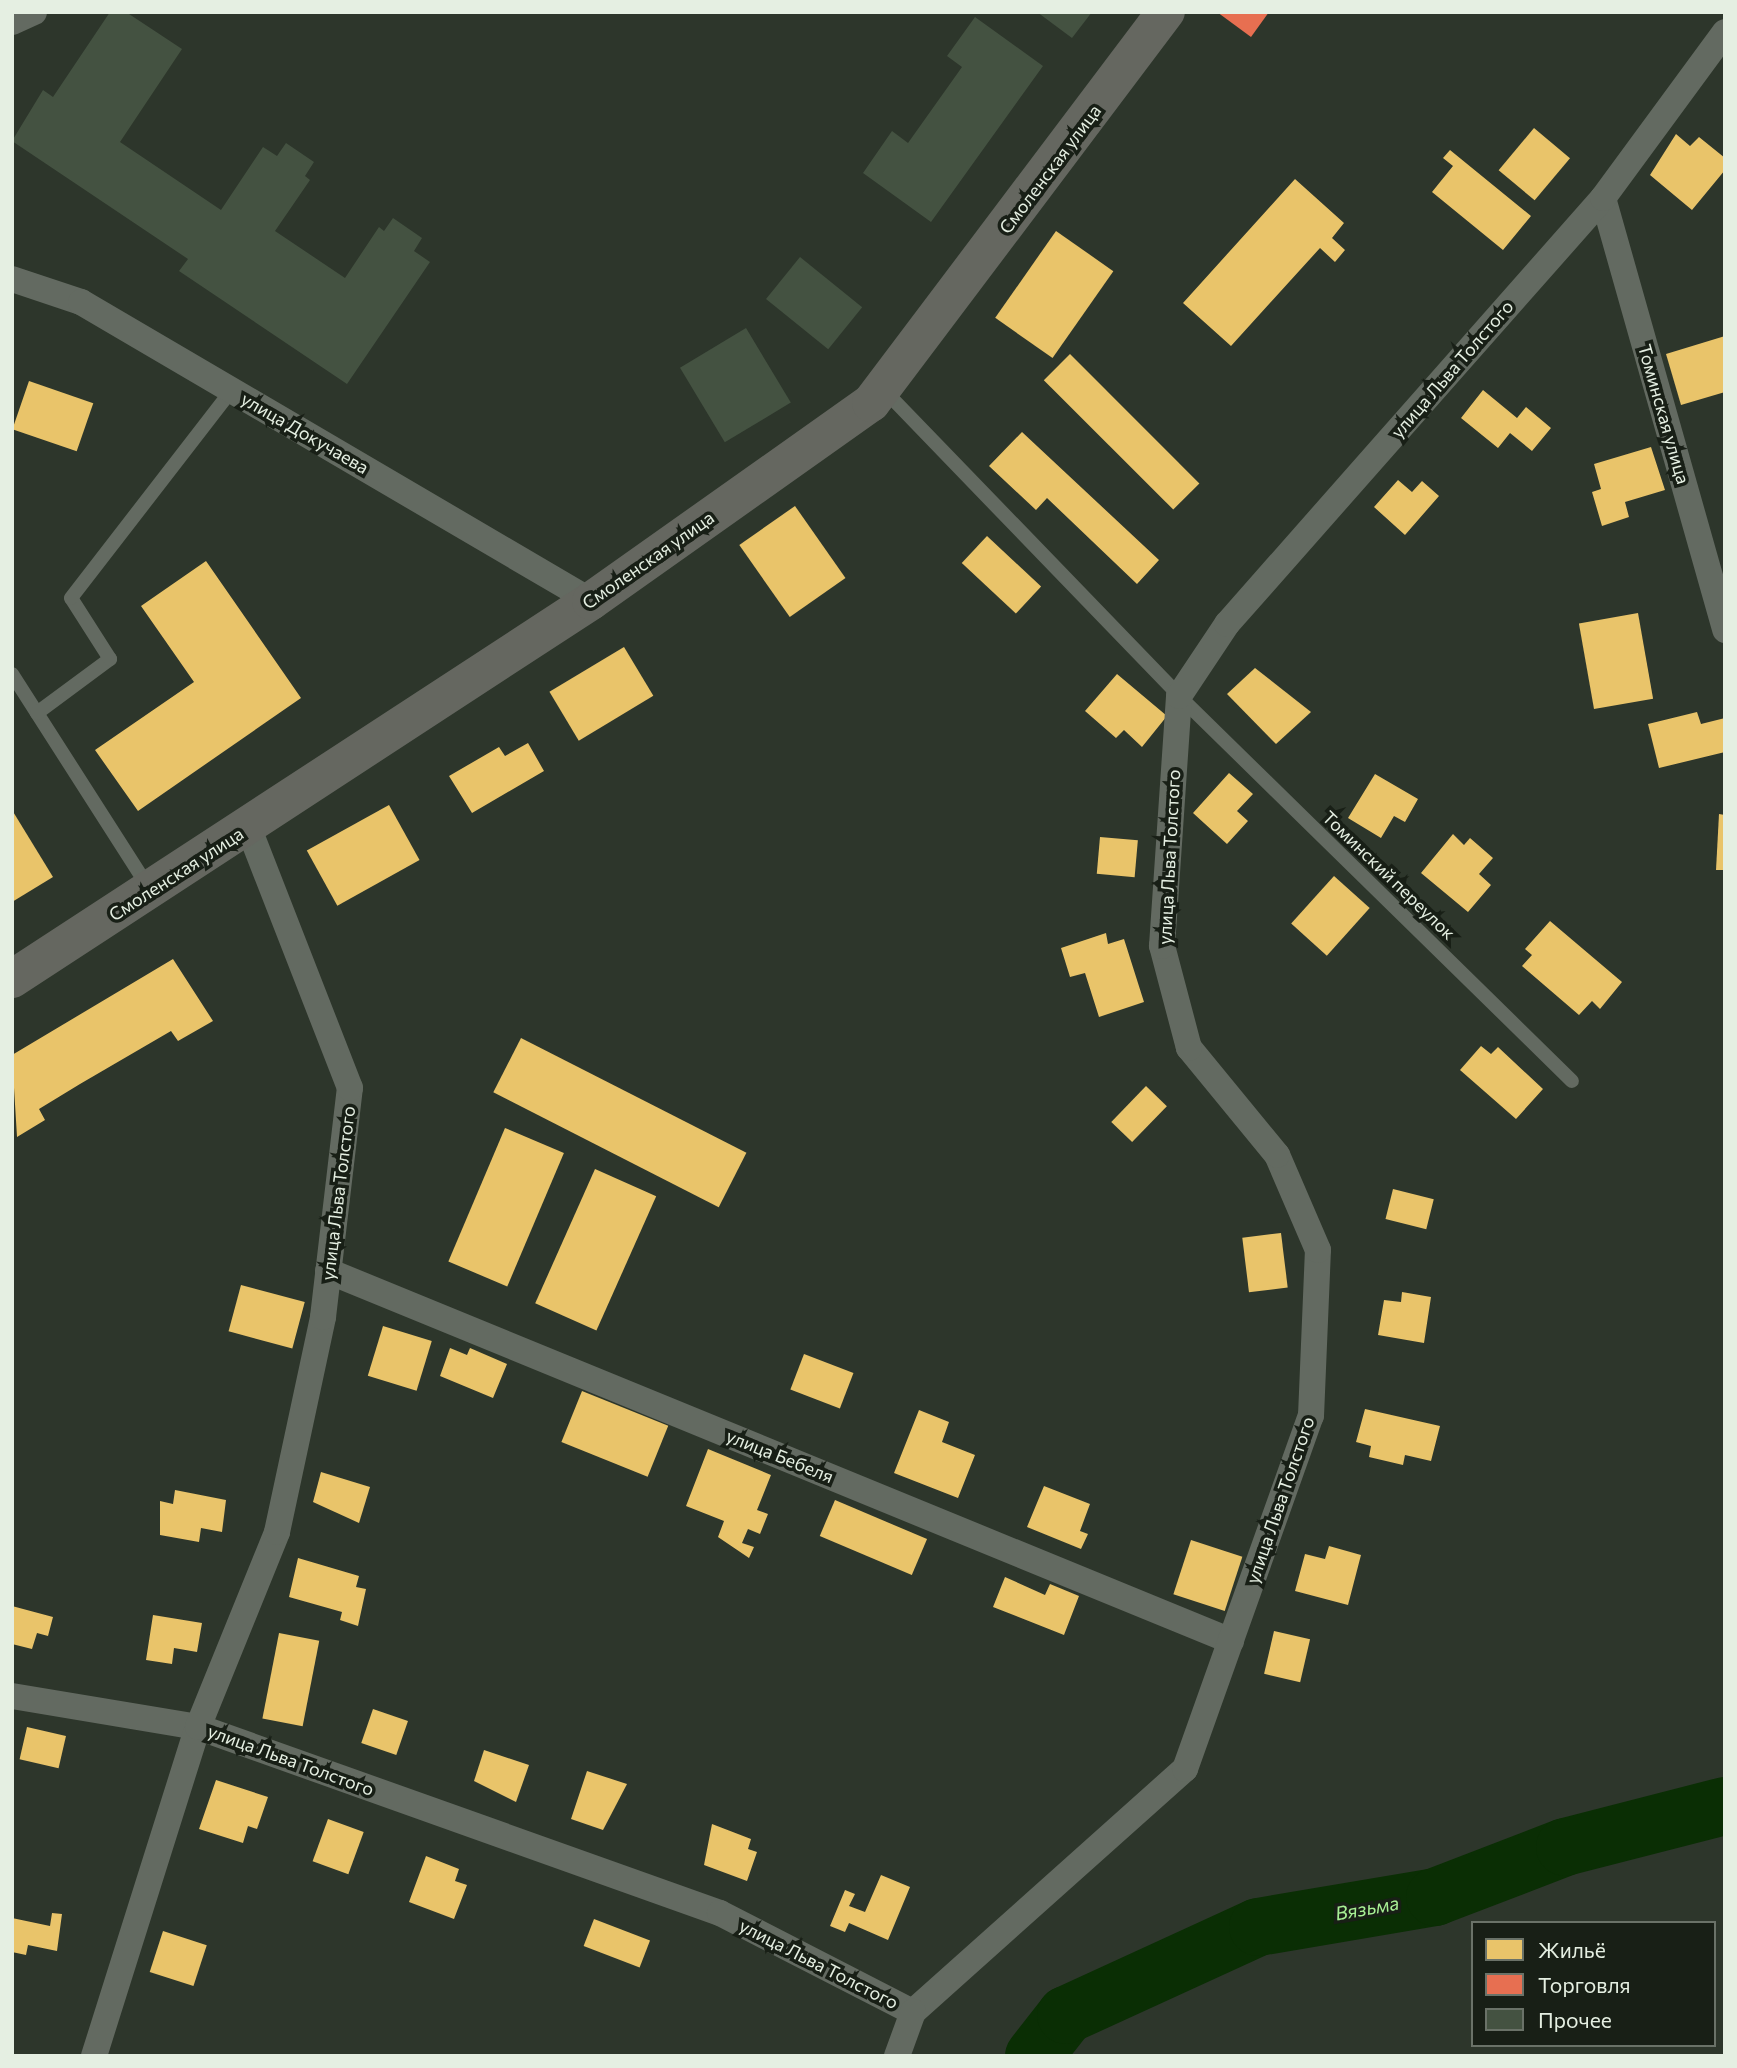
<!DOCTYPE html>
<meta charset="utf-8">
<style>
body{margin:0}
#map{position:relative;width:1737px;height:2068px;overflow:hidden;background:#2d362b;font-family:Commissioner,sans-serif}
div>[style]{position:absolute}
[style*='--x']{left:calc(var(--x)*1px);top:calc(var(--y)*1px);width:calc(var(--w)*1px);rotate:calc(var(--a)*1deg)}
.homes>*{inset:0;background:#e9c46a;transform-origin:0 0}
.shops>*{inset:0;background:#e76f51}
.river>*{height:58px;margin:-29px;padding:0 29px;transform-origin:29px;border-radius:29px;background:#0a2e04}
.building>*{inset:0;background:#445241;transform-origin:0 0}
.service>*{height:14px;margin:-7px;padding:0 7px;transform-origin:7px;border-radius:7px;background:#636a61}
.minor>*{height:26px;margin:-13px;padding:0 13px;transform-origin:13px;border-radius:13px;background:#636a61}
.secondary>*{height:38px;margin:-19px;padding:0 19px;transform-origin:19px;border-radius:19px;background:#656760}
span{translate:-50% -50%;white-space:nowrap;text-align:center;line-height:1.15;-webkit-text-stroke:7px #181f16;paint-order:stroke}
.street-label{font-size:18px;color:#e5efe2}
.water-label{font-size:19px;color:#a8f095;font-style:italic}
.frame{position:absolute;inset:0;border:14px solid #e5efe2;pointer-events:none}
.legend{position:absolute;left:1471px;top:1921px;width:245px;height:126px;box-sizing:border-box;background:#181f16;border:2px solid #6a7268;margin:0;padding:9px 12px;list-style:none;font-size:21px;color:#e5efe2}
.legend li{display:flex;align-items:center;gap:14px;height:35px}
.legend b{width:35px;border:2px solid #6a7268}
</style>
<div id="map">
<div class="homes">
<i style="left:1534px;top:128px;width:47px;height:55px;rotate:40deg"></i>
<i style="clip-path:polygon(1676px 134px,1690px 146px,1699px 137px,1725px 158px,1725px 170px,1692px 210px,1650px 175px)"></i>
<i style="clip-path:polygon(1450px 150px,1531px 216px,1503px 250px,1432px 192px,1453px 166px,1443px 158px)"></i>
<i style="clip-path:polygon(1295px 179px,1344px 223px,1332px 238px,1345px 250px,1335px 262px,1320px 248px,1231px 346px,1183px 303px)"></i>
<i style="left:1056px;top:231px;width:70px;height:106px;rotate:35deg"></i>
<i style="clip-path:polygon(1725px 336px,1725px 392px,1681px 405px,1666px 354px)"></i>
<i style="left:1070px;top:354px;width:183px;height:37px;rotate:45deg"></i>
<i style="left:29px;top:381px;width:68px;height:51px;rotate:19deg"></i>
<i style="clip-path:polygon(1483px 390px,1517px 418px,1526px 407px,1551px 428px,1532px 451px,1510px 433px,1498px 448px,1461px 418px)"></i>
<i style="clip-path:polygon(1022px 432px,1159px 560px,1137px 584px,1047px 498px,1036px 510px,989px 466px)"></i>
<i style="clip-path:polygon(1651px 447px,1665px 490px,1625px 502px,1629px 517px,1602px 526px,1592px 492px,1601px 489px,1594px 464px)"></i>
<i style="clip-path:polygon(1398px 480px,1412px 492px,1422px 481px,1439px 496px,1405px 535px,1374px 507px)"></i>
<i style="left:795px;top:506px;width:88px;height:68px;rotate:55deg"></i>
<i style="left:987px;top:536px;width:74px;height:37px;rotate:43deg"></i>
<i style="clip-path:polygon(206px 561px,301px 698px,138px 811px,95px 750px,194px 682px,141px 606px)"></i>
<i style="left:1638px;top:613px;width:87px;height:60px;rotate:80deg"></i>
<i style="left:624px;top:647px;width:57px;height:87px;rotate:59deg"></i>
<i style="clip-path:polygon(1255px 668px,1311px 712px,1276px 744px,1227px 694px)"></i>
<i style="clip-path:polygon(1117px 674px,1167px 716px,1142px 747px,1124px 730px,1116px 738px,1085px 711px)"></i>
<i style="clip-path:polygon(1697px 712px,1701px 724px,1725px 718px,1725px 752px,1659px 768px,1648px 724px)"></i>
<i style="clip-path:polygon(528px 743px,544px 771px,472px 813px,449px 776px,499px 747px,505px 756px)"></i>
<i style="clip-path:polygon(1229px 773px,1253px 794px,1237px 811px,1248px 821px,1227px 844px,1193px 813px)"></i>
<i style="clip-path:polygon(1375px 774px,1418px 799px,1405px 822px,1394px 816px,1381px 838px,1348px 818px)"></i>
<i style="left:389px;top:805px;width:63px;height:94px;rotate:61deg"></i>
<i style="clip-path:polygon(12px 810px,53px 877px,12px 902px)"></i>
<i style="clip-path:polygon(1719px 814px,1725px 815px,1725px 870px,1716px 870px)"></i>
<i style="clip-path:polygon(1453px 834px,1464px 845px,1470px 838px,1493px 858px,1479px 874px,1491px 885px,1468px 912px,1421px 873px)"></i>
<i style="left:1100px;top:837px;width:38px;height:37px;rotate:5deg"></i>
<i style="left:1334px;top:876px;width:48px;height:64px;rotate:42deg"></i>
<i style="clip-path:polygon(1550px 921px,1622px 982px,1600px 1009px,1592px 1001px,1579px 1015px,1522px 966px,1532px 955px,1525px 949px)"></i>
<i style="clip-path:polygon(1106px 933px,1108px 944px,1124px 939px,1144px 1002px,1099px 1017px,1085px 973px,1070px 977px,1061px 948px)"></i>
<i style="clip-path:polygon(173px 959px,213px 1021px,178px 1041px,171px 1031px,80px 1084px,39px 1109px,45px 1120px,17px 1137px,12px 1055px)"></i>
<i style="left:521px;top:1038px;width:253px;height:61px;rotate:27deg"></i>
<i style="clip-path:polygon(1481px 1046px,1491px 1054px,1498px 1047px,1543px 1089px,1516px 1119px,1460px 1070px)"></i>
<i style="left:1146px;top:1086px;width:29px;height:50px;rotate:44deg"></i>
<i style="left:505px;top:1128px;width:64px;height:145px;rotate:23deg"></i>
<i style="left:595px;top:1169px;width:67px;height:147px;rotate:24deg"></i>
<i style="left:1393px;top:1189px;width:42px;height:31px;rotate:14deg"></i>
<i style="left:1281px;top:1233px;width:55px;height:39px;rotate:83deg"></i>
<i style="left:241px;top:1285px;width:66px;height:48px;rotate:15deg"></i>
<i style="clip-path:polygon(1402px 1292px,1431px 1297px,1424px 1343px,1378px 1335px,1384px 1300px,1401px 1302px)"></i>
<i style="left:383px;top:1326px;width:51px;height:52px;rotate:17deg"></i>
<i style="clip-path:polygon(450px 1348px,467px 1355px,470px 1348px,507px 1364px,493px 1398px,440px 1376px)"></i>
<i style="left:804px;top:1354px;width:53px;height:38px;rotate:21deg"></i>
<i style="left:582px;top:1391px;width:93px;height:55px;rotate:22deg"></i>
<i style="clip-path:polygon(1365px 1409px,1440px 1426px,1431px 1461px,1405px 1455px,1403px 1465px,1369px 1457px,1371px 1446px,1356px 1442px)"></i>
<i style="clip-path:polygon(919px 1410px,949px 1422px,942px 1442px,975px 1455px,958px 1498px,894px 1473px)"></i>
<i style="clip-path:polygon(708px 1449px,771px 1475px,757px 1510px,768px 1514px,760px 1534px,748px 1529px,742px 1543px,754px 1547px,749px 1558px,718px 1537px,724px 1521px,686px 1506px)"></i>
<i style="clip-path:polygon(321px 1472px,370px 1487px,359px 1523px,313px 1502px)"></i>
<i style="clip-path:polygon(1044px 1486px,1090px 1504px,1080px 1531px,1088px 1534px,1081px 1549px,1027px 1527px)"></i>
<i style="clip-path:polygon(175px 1490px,226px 1500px,222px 1532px,201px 1528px,199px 1542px,160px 1535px,160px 1501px,173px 1504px)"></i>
<i style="left:835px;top:1500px;width:100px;height:39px;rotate:23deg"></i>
<i style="left:1191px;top:1540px;width:54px;height:57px;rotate:18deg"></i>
<i style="clip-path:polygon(1329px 1546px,1361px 1555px,1348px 1605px,1295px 1591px,1305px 1554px,1325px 1559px)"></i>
<i style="clip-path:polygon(298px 1558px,359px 1576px,356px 1587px,366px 1589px,358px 1626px,340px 1620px,342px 1612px,289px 1597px)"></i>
<i style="clip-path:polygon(1005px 1577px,1045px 1595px,1050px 1584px,1079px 1596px,1064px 1635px,993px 1607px)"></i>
<i style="clip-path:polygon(12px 1606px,53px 1617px,48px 1636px,37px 1633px,32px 1649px,12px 1644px)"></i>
<i style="clip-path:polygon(153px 1615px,202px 1623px,197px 1652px,174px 1648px,172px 1664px,146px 1660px)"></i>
<i style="left:1274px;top:1631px;width:37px;height:44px;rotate:13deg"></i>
<i style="left:279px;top:1633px;width:41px;height:87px;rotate:11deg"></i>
<i style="left:373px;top:1709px;width:37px;height:36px;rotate:19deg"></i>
<i style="left:27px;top:1727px;width:40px;height:33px;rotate:13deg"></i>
<i style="clip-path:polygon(484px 1750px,529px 1765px,516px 1802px,474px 1781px)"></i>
<i style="clip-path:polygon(587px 1771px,627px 1784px,603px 1830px,571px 1819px)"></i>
<i style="clip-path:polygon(216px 1780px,268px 1797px,257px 1829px,248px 1826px,243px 1843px,199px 1829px)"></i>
<i style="left:328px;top:1819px;width:38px;height:45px;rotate:20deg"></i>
<i style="clip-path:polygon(712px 1824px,751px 1839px,748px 1849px,757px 1852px,747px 1881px,704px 1865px)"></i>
<i style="clip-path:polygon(426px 1856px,459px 1869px,455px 1881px,467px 1885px,454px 1919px,409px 1902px)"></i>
<i style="clip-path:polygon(881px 1875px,910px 1887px,888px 1940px,849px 1923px,845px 1932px,830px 1926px,845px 1890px,855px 1894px,849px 1906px,865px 1912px)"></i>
<i style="clip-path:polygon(52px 1913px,62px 1914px,57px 1951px,28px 1945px,26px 1955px,12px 1952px,12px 1918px,50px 1926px)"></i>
<i style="left:594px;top:1919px;width:60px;height:29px;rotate:21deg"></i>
<i style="left:163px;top:1931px;width:46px;height:43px;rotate:18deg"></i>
</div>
<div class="shops">
<i style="clip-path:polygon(1217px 12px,1269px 12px,1251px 37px)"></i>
</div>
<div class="river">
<i style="--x:1034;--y:2056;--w:52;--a:-52"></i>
<i style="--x:1066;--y:2015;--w:211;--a:-24.6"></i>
<i style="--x:1258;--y:1927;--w:180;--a:-9.6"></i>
<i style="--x:1435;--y:1897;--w:139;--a:-21"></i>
<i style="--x:1565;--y:1847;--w:165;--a:-14.4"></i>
</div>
<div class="building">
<i style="clip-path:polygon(110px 12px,126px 12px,182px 49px,120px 142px,221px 210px,263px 147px,277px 156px,286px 143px,314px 162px,305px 176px,310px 180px,275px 231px,345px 278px,379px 227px,384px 231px,393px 218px,422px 238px,414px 251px,430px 262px,347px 384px,179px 271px,188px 259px,12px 141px,43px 90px,53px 97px)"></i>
<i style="clip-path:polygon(1037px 12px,1092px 12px,1072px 38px)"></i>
<i style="clip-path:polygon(975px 17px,1043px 66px,931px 222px,863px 173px,892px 131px,908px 143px,962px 67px,947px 56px)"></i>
<i style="left:800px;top:257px;width:80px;height:54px;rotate:39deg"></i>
<i style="left:746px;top:328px;width:87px;height:77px;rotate:59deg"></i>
</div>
<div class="service">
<i style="--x:884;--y:390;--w:425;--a:46"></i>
<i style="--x:1179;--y:696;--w:550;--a:44.41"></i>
<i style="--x:12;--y:674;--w:254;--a:57.4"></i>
<i style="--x:37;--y:713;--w:91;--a:-36.5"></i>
<i style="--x:110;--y:659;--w:72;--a:-122.6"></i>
<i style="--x:71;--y:598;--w:262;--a:-52.3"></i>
</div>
<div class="minor">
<i style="--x:12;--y:22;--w:24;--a:-24"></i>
<i style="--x:1603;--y:198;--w:449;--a:74.2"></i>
<i style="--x:12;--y:279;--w:73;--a:18.4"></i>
<i style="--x:81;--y:302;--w:591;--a:30.38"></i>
<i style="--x:328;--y:1271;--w:976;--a:22.28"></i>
<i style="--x:12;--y:1696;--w:189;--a:9.5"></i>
<i style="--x:198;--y:1727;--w:554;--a:19.61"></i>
<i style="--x:720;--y:1913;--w:217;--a:27.2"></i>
<i style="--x:913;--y:2012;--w:365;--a:-41.8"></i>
<i style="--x:1185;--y:1769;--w:375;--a:-70.4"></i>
<i style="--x:1311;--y:1416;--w:166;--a:-87.6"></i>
<i style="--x:1318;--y:1250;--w:103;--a:-113.3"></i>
<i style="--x:1277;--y:1155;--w:139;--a:-129.4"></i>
<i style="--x:1189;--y:1048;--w:106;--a:-104.8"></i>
<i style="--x:1162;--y:946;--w:251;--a:-86.1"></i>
<i style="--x:1179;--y:696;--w:87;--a:-56.3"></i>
<i style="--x:1227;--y:624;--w:568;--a:-48.57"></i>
<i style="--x:1603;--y:198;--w:206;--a:-53.7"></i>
<i style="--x:94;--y:2056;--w:345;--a:-72.5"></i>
<i style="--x:198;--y:1727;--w:210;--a:-67.9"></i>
<i style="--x:277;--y:1532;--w:220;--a:-77.9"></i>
<i style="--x:323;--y:1317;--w:231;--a:-83.3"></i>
<i style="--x:350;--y:1088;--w:280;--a:-111.3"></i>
<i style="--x:897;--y:2056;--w:47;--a:-70"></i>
</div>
<div class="secondary">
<i style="--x:12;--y:979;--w:691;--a:-33.14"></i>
<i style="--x:591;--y:601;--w:343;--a:-35.3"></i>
<i style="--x:871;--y:403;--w:490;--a:-53"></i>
</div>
<div class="street-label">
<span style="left:1050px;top:169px;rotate:-53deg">Смоленская улица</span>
<span style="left:1452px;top:369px;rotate:-49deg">улица Льва Толстого</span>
<span style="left:1664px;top:414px;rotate:74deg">Томинская улица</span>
<span style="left:305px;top:433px;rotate:30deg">улица Докучаева</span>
<span style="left:648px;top:560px;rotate:-35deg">Смоленская улица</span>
<span style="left:1169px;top:857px;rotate:-87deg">улица Льва Толстого</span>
<span style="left:176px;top:874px;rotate:-33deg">Смоленская улица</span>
<span style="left:1389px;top:875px;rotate:44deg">Томинский переулок</span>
<span style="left:338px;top:1193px;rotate:-83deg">улица Льва Толстого</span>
<span style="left:780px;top:1456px;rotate:22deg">улица Бебеля</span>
<span style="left:1280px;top:1500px;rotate:-71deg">улица Льва Толстого</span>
<span style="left:291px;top:1760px;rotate:20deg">улица Льва Толстого</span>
<span style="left:819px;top:1964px;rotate:27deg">улица Льва Толстого</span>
</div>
<div class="water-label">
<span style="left:1367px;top:1908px;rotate:-10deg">Вязьма</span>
</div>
<div class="frame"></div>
<ul class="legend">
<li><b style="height:19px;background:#e9c46a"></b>Жильё</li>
<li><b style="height:19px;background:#e76f51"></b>Торговля</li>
<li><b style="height:19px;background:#445241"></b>Прочее</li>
</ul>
</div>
